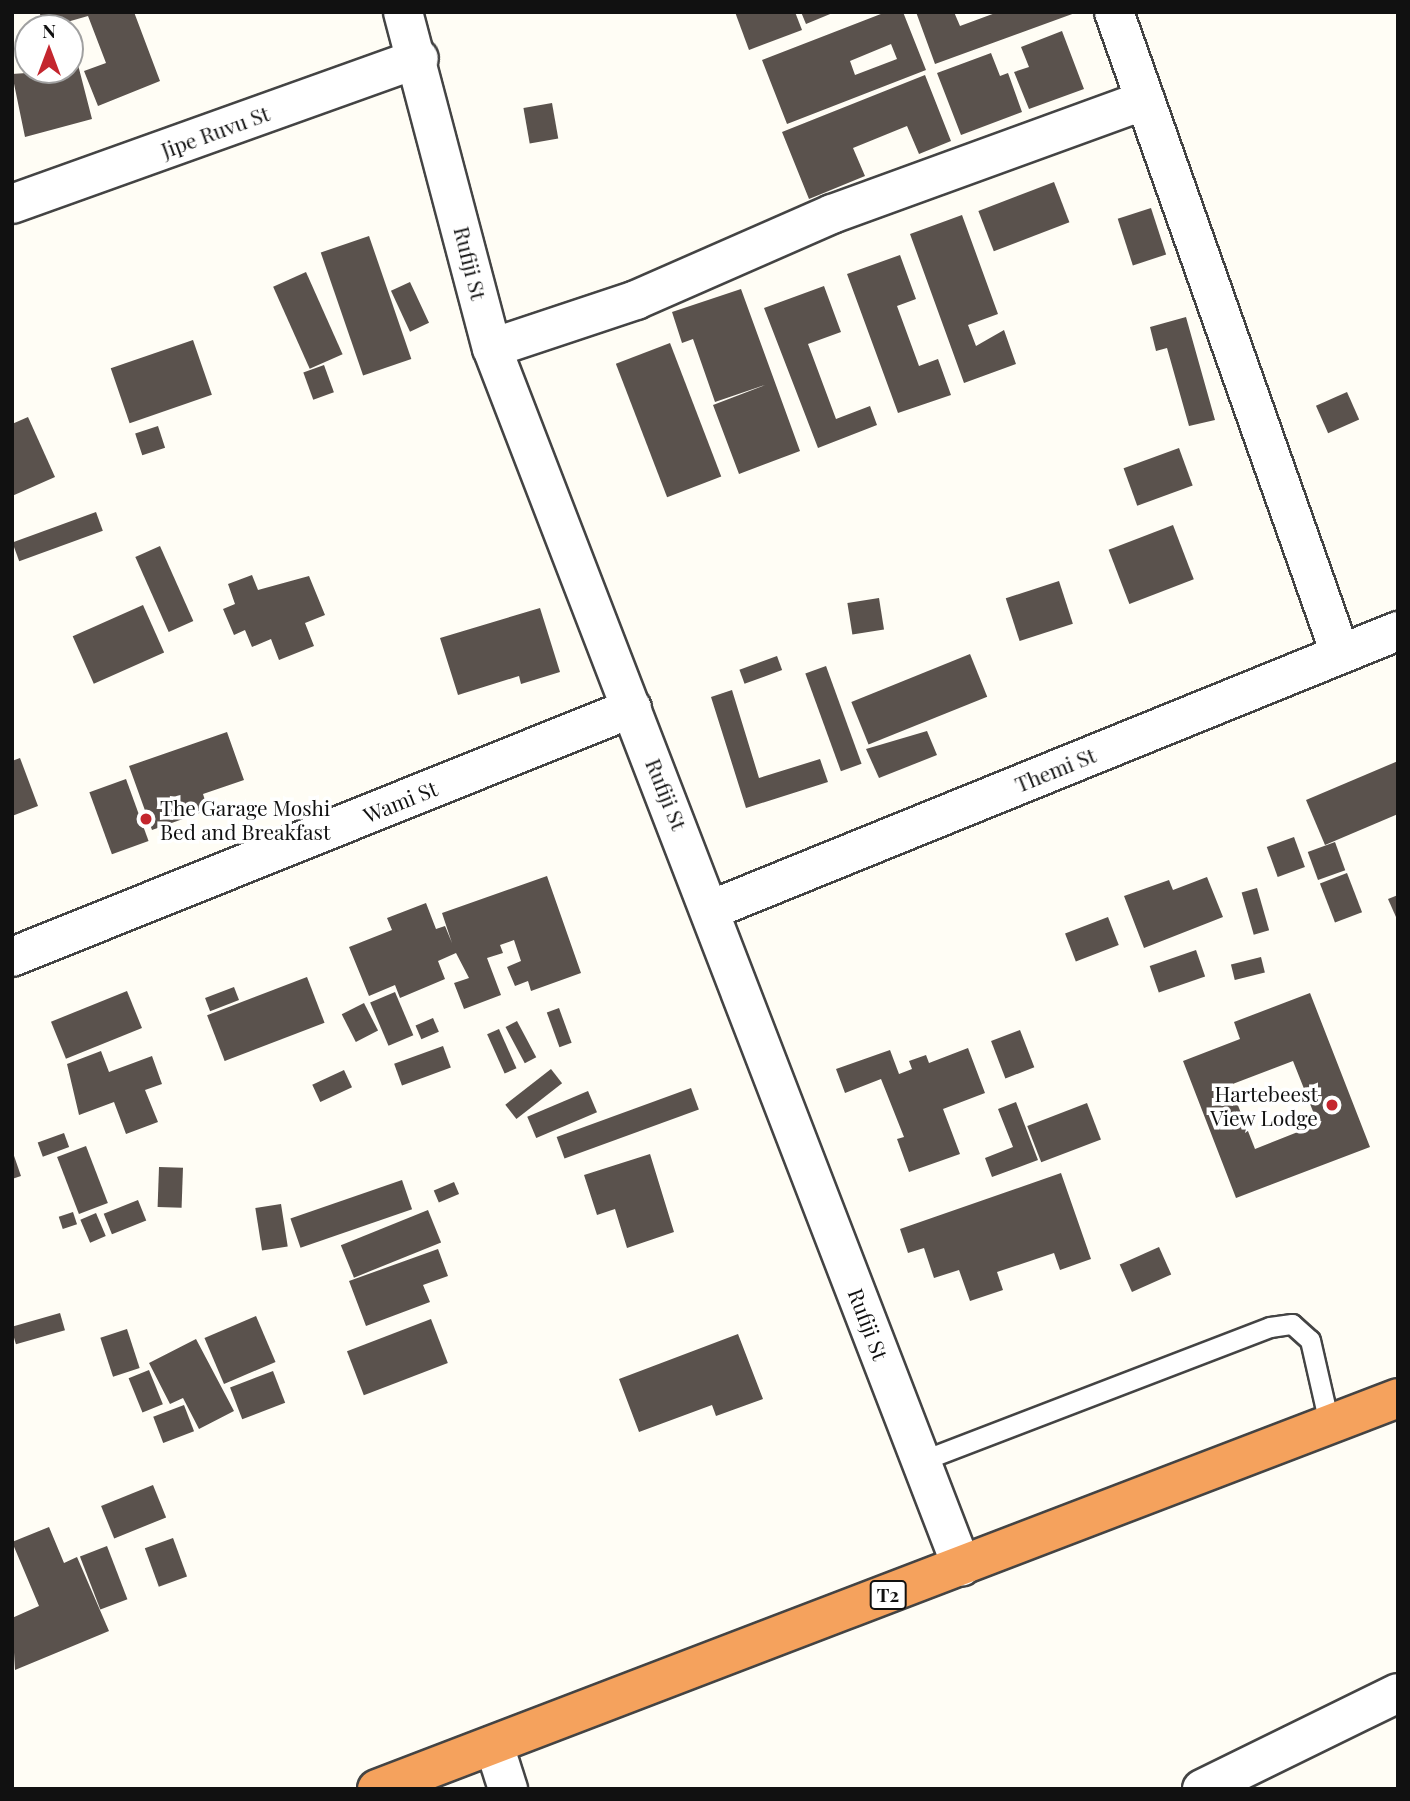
<!DOCTYPE html>
<style>
body{margin:0}
#map{position:relative;width:1410px;height:1801px;overflow:hidden;background:#fffdf5;font-family:"Playfair Display",serif}
div>[style]{position:absolute}
[style*='--x']{left:calc(var(--x)*1px);top:calc(var(--y)*1px);width:calc(var(--w)*1px);rotate:calc(var(--a)*1deg)}
.building>*{inset:0;background:#5a524d;transform-origin:0 0}
.roads{filter:drop-shadow(2px 0 #444) drop-shadow(-2px 0 #444) drop-shadow(0 2px #444) drop-shadow(0 -2px #444)}
.lane>*{height:19px;margin:-9.5px;padding:0 9.5px;transform-origin:9.5px;border-radius:9.5px;background:#fff}
.street>*{height:38px;margin:-19px;padding:0 19px;transform-origin:19px;border-radius:19px;background:#fff}
.highway>*{height:38px;margin:-19px;padding:0 19px;transform-origin:19px;border-radius:19px;background:#f5a25d}
.dots>*{width:19px;height:19px;translate:-50% -50%;box-sizing:border-box;border:4px solid #fff;border-radius:50%}
span{translate:-50% -50%;white-space:nowrap;text-align:center;line-height:1.15;-webkit-text-stroke:7px #fff;paint-order:stroke}
.shield-label span{padding:2px 5px;background:#fff;border:2px solid;border-radius:5px;-webkit-text-stroke-width:0}
.shield-label{font-size:19px;color:#111;font-weight:700}
.street-label{font-size:21px;color:#111}
.poi-label{font-size:21px;color:#111}
.left{translate:0 -50%;text-align:left}
.right{translate:-100% -50%;text-align:right}
.frame{position:absolute;inset:0;border:14px solid #111;pointer-events:none}
.north{position:absolute;left:14px;top:14px;width:70px;height:70px;box-sizing:border-box;background:#fff;border:2px solid #a0a0a0;border-radius:50%;rotate:0deg;font-size:19px;font-weight:700;line-height:28px;text-align:center;color:#111}
.north::after{content:'';display:block;margin:auto;width:24px;height:32px;background:#c4262e;clip-path:polygon(50% 0,100% 100%,50% 72%,0 100%)}
</style>
<div id="map">
<div class="building">
<i style="clip-path:polygon(39px 12px,134px 12px,160px 81px,98px 106px,84px 71px,106px 63px,88px 16px,46px 28px)"></i>
<i style="clip-path:polygon(735px 12px,795px 12px,802px 30px,749px 50px)"></i>
<i style="clip-path:polygon(801px 12px,835px 12px,806px 24px)"></i>
<i style="clip-path:polygon(evenodd,886px 12px,903px 12px,926px 70px,787px 124px,762px 60px,886px 12px,891px 44px,897px 59px,855px 75px,850px 61px,891px 44px)"></i>
<i style="clip-path:polygon(916px 12px,954px 12px,960px 26px,998px 12px,1075px 13px,935px 64px)"></i>
<i style="clip-path:polygon(1062px 31px,1084px 89px,1029px 109px,1014px 72px,1029px 67px,1021px 47px)"></i>
<i style="clip-path:polygon(991px 53px,1000px 76px,1008px 73px,1022px 112px,961px 135px,937px 73px)"></i>
<i style="clip-path:polygon(76px 57px,92px 119px,25px 137px,12px 74px,70px 70px,70px 59px)"></i>
<i style="clip-path:polygon(925px 75px,951px 141px,919px 154px,907px 126px,853px 148px,865px 176px,809px 199px,782px 132px)"></i>
<i style="left:552px;top:103px;width:36px;height:29px;rotate:80deg"></i>
<i style="left:1054px;top:182px;width:43px;height:81px;rotate:69deg"></i>
<i style="left:1151px;top:208px;width:49px;height:35px;rotate:72deg"></i>
<i style="clip-path:polygon(962px 215px,998px 314px,968px 325px,976px 346px,1004px 330px,1016px 364px,964px 383px,910px 234px)"></i>
<i style="left:369px;top:236px;width:130px;height:51px;rotate:71deg"></i>
<i style="clip-path:polygon(900px 255px,916px 299px,897px 306px,919px 366px,938px 359px,951px 395px,898px 413px,847px 274px)"></i>
<i style="left:306px;top:272px;width:90px;height:36px;rotate:66deg"></i>
<i style="left:410px;top:282px;width:45px;height:21px;rotate:65deg"></i>
<i style="clip-path:polygon(824px 286px,841px 332px,808px 344px,836px 419px,870px 406px,877px 425px,818px 448px,764px 308px)"></i>
<i style="clip-path:polygon(741px 289px,800px 451px,739px 474px,713px 405px,765px 385px,715px 402px,693px 339px,682px 343px,672px 312px)"></i>
<i style="clip-path:polygon(1186px 317px,1215px 420px,1189px 426px,1167px 348px,1156px 351px,1150px 327px)"></i>
<i style="left:193px;top:340px;width:58px;height:87px;rotate:71deg"></i>
<i style="left:670px;top:343px;width:143px;height:58px;rotate:69deg"></i>
<i style="left:324px;top:365px;width:29px;height:22px;rotate:70deg"></i>
<i style="left:1347px;top:392px;width:30px;height:34px;rotate:66deg"></i>
<i style="clip-path:polygon(28px 417px,55px 477px,12px 496px,12px 424px)"></i>
<i style="left:158px;top:426px;width:23px;height:24px;rotate:72deg"></i>
<i style="left:1179px;top:448px;width:40px;height:59px;rotate:70deg"></i>
<i style="left:96px;top:512px;width:20px;height:89px;rotate:70deg"></i>
<i style="left:1173px;top:525px;width:58px;height:69px;rotate:69deg"></i>
<i style="left:160px;top:546px;width:82px;height:27px;rotate:66deg"></i>
<i style="clip-path:polygon(252px 575px,258px 590px,309px 576px,325px 615px,305px 623px,314px 646px,279px 660px,271px 639px,252px 647px,245px 630px,234px 635px,223px 609px,235px 604px,228px 584px)"></i>
<i style="left:1059px;top:581px;width:45px;height:56px;rotate:72deg"></i>
<i style="left:879px;top:598px;width:32px;height:32px;rotate:81deg"></i>
<i style="left:143px;top:605px;width:52px;height:77px;rotate:66deg"></i>
<i style="clip-path:polygon(540px 608px,560px 672px,521px 684px,519px 676px,458px 695px,440px 638px)"></i>
<i style="left:970px;top:654px;width:46px;height:128px;rotate:68deg"></i>
<i style="left:777px;top:656px;width:15px;height:40px;rotate:70deg"></i>
<i style="left:826px;top:666px;width:104px;height:22px;rotate:70deg"></i>
<i style="clip-path:polygon(732px 690px,759px 778px,820px 759px,828px 782px,746px 808px,711px 697px)"></i>
<i style="clip-path:polygon(927px 731px,937px 755px,879px 778px,866px 749px)"></i>
<i style="clip-path:polygon(227px 732px,244px 780px,203px 794px,208px 810px,152px 830px,129px 766px)"></i>
<i style="clip-path:polygon(20px 758px,38px 806px,12px 816px,12px 761px)"></i>
<i style="clip-path:polygon(1398px 761px,1398px 814px,1325px 845px,1306px 800px)"></i>
<i style="left:126px;top:779px;width:66px;height:39px;rotate:70deg"></i>
<i style="left:1294px;top:837px;width:32px;height:29px;rotate:70deg"></i>
<i style="left:1335px;top:842px;width:30px;height:29px;rotate:70deg"></i>
<i style="left:1347px;top:873px;width:42px;height:29px;rotate:69deg"></i>
<i style="clip-path:polygon(547px 876px,581px 973px,531px 991px,528px 981px,515px 986px,507px 967px,521px 961px,514px 940px,500px 945px,503px 953px,487px 958px,501px 995px,464px 1009px,454px 983px,469px 978px,456px 953px,438px 961px,445px 979px,400px 998px,395px 985px,369px 996px,349px 947px,392px 930px,387px 918px,426px 903px,436px 929px,445px 926px,452px 943px,442px 913px)"></i>
<i style="clip-path:polygon(1207px 877px,1223px 917px,1144px 948px,1124px 896px,1169px 880px,1173px 890px)"></i>
<i style="left:1257px;top:888px;width:44px;height:16px;rotate:74deg"></i>
<i style="clip-path:polygon(1398px 895px,1398px 916px,1396px 917px,1388px 899px)"></i>
<i style="left:1108px;top:917px;width:30px;height:46px;rotate:69deg"></i>
<i style="left:1196px;top:950px;width:28px;height:49px;rotate:71deg"></i>
<i style="left:1261px;top:957px;width:16px;height:31px;rotate:76deg"></i>
<i style="left:307px;top:977px;width:49px;height:107px;rotate:69deg"></i>
<i style="left:234px;top:987px;width:14px;height:31px;rotate:69deg"></i>
<i style="left:127px;top:991px;width:40px;height:82px;rotate:68deg"></i>
<i style="left:395px;top:992px;width:47px;height:27px;rotate:67deg"></i>
<i style="clip-path:polygon(evenodd,1310px 993px,1370px 1147px,1236px 1198px,1183px 1061px,1240px 1039px,1234px 1022px,1310px 993px,1293px 1061px,1318px 1124px,1255px 1149px,1230px 1085px,1293px 1061px)"></i>
<i style="left:364px;top:1003px;width:31px;height:25px;rotate:63deg"></i>
<i style="left:559px;top:1008px;width:37px;height:13px;rotate:70deg"></i>
<i style="left:433px;top:1018px;width:15px;height:19px;rotate:67deg"></i>
<i style="left:517px;top:1021px;width:41px;height:13px;rotate:62deg"></i>
<i style="left:499px;top:1029px;width:43px;height:13px;rotate:66deg"></i>
<i style="left:1020px;top:1030px;width:40px;height:31px;rotate:69deg"></i>
<i style="left:443px;top:1046px;width:23px;height:52px;rotate:70deg"></i>
<i style="clip-path:polygon(968px 1048px,985px 1093px,943px 1109px,960px 1154px,909px 1172px,897px 1139px,904px 1137px,881px 1079px,845px 1093px,836px 1069px,890px 1050px,899px 1074px,912px 1069px,909px 1061px,926px 1055px,929px 1063px)"></i>
<i style="clip-path:polygon(101px 1051px,109px 1072px,152px 1056px,162px 1084px,145px 1090px,158px 1122px,126px 1134px,114px 1102px,79px 1115px,67px 1064px)"></i>
<i style="left:551px;top:1069px;width:18px;height:58px;rotate:52deg"></i>
<i style="left:344px;top:1070px;width:19px;height:35px;rotate:65deg"></i>
<i style="left:691px;top:1088px;width:23px;height:143px;rotate:70deg"></i>
<i style="left:588px;top:1091px;width:23px;height:66px;rotate:67deg"></i>
<i style="clip-path:polygon(1016px 1102px,1038px 1160px,992px 1177px,985px 1158px,1013px 1147px,998px 1109px)"></i>
<i style="left:1087px;top:1103px;width:39px;height:64px;rotate:69deg"></i>
<i style="left:64px;top:1133px;width:15px;height:28px;rotate:70deg"></i>
<i style="left:86px;top:1146px;width:61px;height:31px;rotate:69deg"></i>
<i style="clip-path:polygon(12px 1150px,21px 1176px,12px 1179px)"></i>
<i style="clip-path:polygon(650px 1154px,674px 1232px,627px 1248px,615px 1209px,597px 1215px,584px 1175px)"></i>
<i style="left:159px;top:1167px;width:24px;height:40px;rotate:2deg"></i>
<i style="clip-path:polygon(1061px 1173px,1091px 1259px,1060px 1270px,1054px 1253px,997px 1272px,1003px 1290px,970px 1301px,959px 1270px,934px 1278px,924px 1248px,908px 1253px,900px 1229px)"></i>
<i style="left:402px;top:1180px;width:31px;height:118px;rotate:71deg"></i>
<i style="left:454px;top:1182px;width:13px;height:22px;rotate:67deg"></i>
<i style="left:138px;top:1200px;width:22px;height:37px;rotate:68deg"></i>
<i style="left:281px;top:1204px;width:43px;height:26px;rotate:81deg"></i>
<i style="left:428px;top:1210px;width:35px;height:94px;rotate:68deg"></i>
<i style="left:73px;top:1212px;width:13px;height:15px;rotate:72deg"></i>
<i style="left:96px;top:1213px;width:25px;height:17px;rotate:67deg"></i>
<i style="left:1159px;top:1247px;width:30px;height:43px;rotate:66deg"></i>
<i style="clip-path:polygon(438px 1249px,448px 1276px,423px 1285px,430px 1302px,366px 1326px,349px 1281px)"></i>
<i style="left:60px;top:1313px;width:18px;height:51px;rotate:74deg"></i>
<i style="left:256px;top:1316px;width:50px;height:56px;rotate:67deg"></i>
<i style="left:431px;top:1319px;width:47px;height:90px;rotate:69deg"></i>
<i style="left:127px;top:1329px;width:41px;height:28px;rotate:72deg"></i>
<i style="clip-path:polygon(738px 1334px,763px 1399px,716px 1416px,712px 1405px,639px 1432px,619px 1379px)"></i>
<i style="clip-path:polygon(196px 1339px,234px 1411px,199px 1429px,183px 1398px,170px 1404px,149px 1363px)"></i>
<i style="left:149px;top:1370px;width:37px;height:22px;rotate:68deg"></i>
<i style="left:273px;top:1371px;width:34px;height:46px;rotate:69deg"></i>
<i style="left:184px;top:1405px;width:28px;height:33px;rotate:69deg"></i>
<i style="left:153px;top:1485px;width:35px;height:56px;rotate:68deg"></i>
<i style="clip-path:polygon(49px 1527px,64px 1563px,77px 1557px,109px 1631px,15px 1670px,12px 1618px,39px 1606px,12px 1542px)"></i>
<i style="left:173px;top:1538px;width:41px;height:30px;rotate:70deg"></i>
<i style="left:107px;top:1546px;width:57px;height:29px;rotate:69deg"></i>
</div>
<div class="roads">
<div class="lane">
<i style="--x:921;--y:1461;--w:374;--a:-21"></i>
<i style="--x:1270;--y:1327;--w:22;--a:-8"></i>
<i style="--x:1292;--y:1324;--w:24;--a:42"></i>
<i style="--x:1310;--y:1340;--w:85;--a:77.1"></i>
</div>
<div class="street">
<i style="--x:403;--y:12;--w:348;--a:75.2"></i>
<i style="--x:492;--y:348;--w:1306;--a:68.92"></i>
<i style="--x:1114;--y:12;--w:680;--a:70.58"></i>
<i style="--x:12;--y:204;--w:432;--a:-19.7"></i>
<i style="--x:492;--y:348;--w:152;--a:-18.4"></i>
<i style="--x:636;--y:300;--w:214;--a:-23.7"></i>
<i style="--x:832;--y:214;--w:333;--a:-20"></i>
<i style="--x:713;--y:909;--w:739;--a:-22.09"></i>
<i style="--x:12;--y:957;--w:668;--a:-21.88"></i>
<i style="--x:494;--y:1745;--w:46;--a:72.3"></i>
<i style="--x:1202;--y:1789;--w:218;--a:-26.1"></i>
</div>
<div class="highway">
<i style="--x:377;--y:1789;--w:1093;--a:-20.95"></i>
</div>
</div>
<div class="dots">
<i style="left:146px;top:819px;background:#c4262e"></i>
<i style="left:1332px;top:1105px;background:#c4262e"></i>
</div>
<div class="shield-label">
<span style="left:888px;top:1595px">T2</span>
</div>
<div class="street-label">
<span style="left:215px;top:131px;rotate:-20deg">Jipe Ruvu St</span>
<span style="left:471px;top:263px;rotate:76deg">Rufiji St</span>
<span style="left:1055px;top:769px;rotate:-22deg">Themi St</span>
<span style="left:667px;top:794px;rotate:68deg">Rufiji St</span>
<span style="left:400px;top:801px;rotate:-22deg">Wami St</span>
<span style="left:869px;top:1324px;rotate:69deg">Rufiji St</span>
</div>
<div class="poi-label">
<span class="left" style="left:160px;top:819px">The Garage Moshi<br>Bed and Breakfast</span>
<span class="right" style="left:1318px;top:1105px">Hartebeest<br>View Lodge</span>
</div>
<div class="frame"></div>
<div class="north">N</div>
</div>
